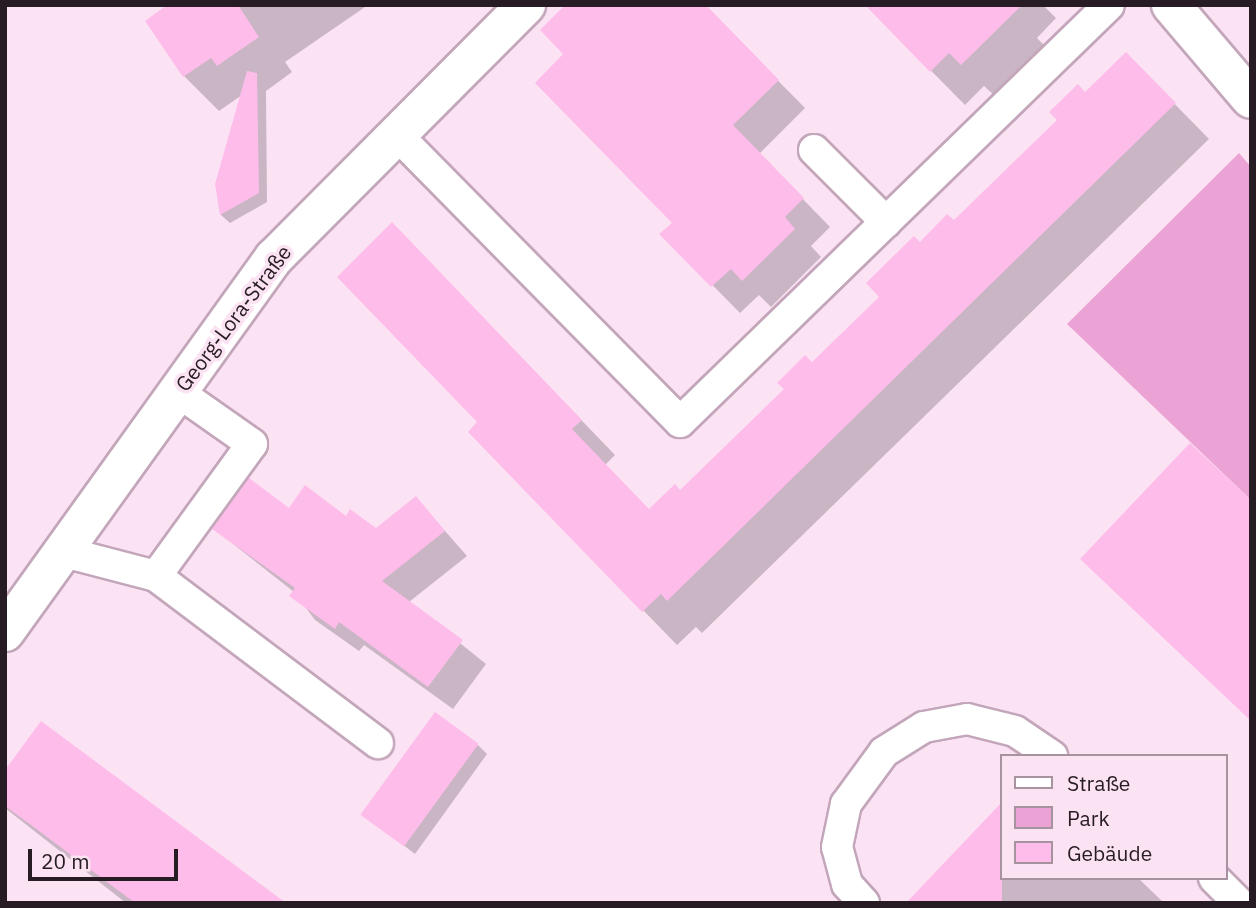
<!DOCTYPE html>
<meta charset="utf-8">
<style>
body{margin:0}
#map{position:relative;width:1256px;height:908px;overflow:hidden;background:#fce3f4;font-family:"IBM Plex Sans",sans-serif}
div>[style]{position:absolute}
[style*='--x']{left:calc(var(--x)*1px);top:calc(var(--y)*1px);width:calc(var(--w)*1px);rotate:calc(var(--a)*1deg)}
.green>*{inset:0;background:#eba3d6}
.shadow>*{inset:0;background:#0003}
.building>*{inset:0;background:#febcea;transform-origin:0 0}
.roads{filter:drop-shadow(2px 0 #c3a6ba) drop-shadow(-2px 0 #c3a6ba) drop-shadow(0 2px #c3a6ba) drop-shadow(0 -2px #c3a6ba)}
.service>*{height:30px;margin:-15px;padding:0 15px;transform-origin:15px;border-radius:15px;background:#fff}
.minor>*{height:38px;margin:-19px;padding:0 19px;transform-origin:19px;border-radius:19px;background:#fff}
span{translate:-50% -50%;white-space:nowrap;text-align:center;line-height:1.15;-webkit-text-stroke:7px #fce3f4;paint-order:stroke}
.street-label{font-size:21px;color:#271c23}
.frame{position:absolute;inset:0;border:7px solid #271c23;pointer-events:none}
.legend{position:absolute;left:1000px;top:754px;width:228px;height:126px;box-sizing:border-box;background:#fce3f4;border:2px solid #a793a0;margin:0;padding:9px 12px;list-style:none;font-size:21px;color:#271c23}
.legend li{display:flex;align-items:center;gap:14px;height:35px}
.legend b{width:35px;border:2px solid #a793a0}
.scale{position:absolute;left:28px;top:849px;width:150px;height:32px;box-sizing:border-box;border:4px solid #271c23;border-top:0;padding-left:9px;font-size:21px;line-height:24px;white-space:nowrap;color:#271c23;-webkit-text-stroke:5px #fce3f4;paint-order:stroke}
</style>
<div id="map">
<div class="green">
<i style="clip-path:polygon(1239px 153px,1251px 167px,1251px 500px,1067px 324px)"></i>
</div>
<div class="shadow">
<i style="clip-path:polygon(171px 5px,368px 5px,285px 62px,292px 72px,266px 91px,267px 202px,230px 223px,221px 215px,217px 184px,242px 95px,219px 111px,184px 76px,147px 22px)"></i>
<i style="clip-path:polygon(703px 5px,805px 108px,759px 154px,830px 227px,811px 246px,821px 257px,771px 307px,759px 295px,740px 313px,662px 234px,674px 223px)"></i>
<i style="clip-path:polygon(891px 5px,1043px 5px,1056px 18px,1037px 38px,1047px 48px,997px 98px,984px 86px,965px 105px,880px 19px)"></i>
<i style="clip-path:polygon(1160px 89px,1209px 139px,702px 633px,696px 627px,677px 645px,470px 432px,479px 422px,426px 259px,615px 455px,605px 465px,649px 511px,680px 492px,882px 297px,920px 244px,954px 222px,1085px 94px)"></i>
<i style="clip-path:polygon(416px 498px,467px 556px,409px 602px,486px 664px,453px 709px,364px 645px,359px 651px,315px 620px,294px 592px,214px 529px,290px 510px,346px 518px,376px 530px)"></i>
<i style="clip-path:polygon(478px 745px,487px 754px,415px 854px,364px 815px)"></i>
<i style="clip-path:polygon(5px 773px,283px 903px,126px 903px,5px 808px)"></i>
<i style="clip-path:polygon(1002px 804px,1002px 878px,1138px 878px,1164px 903px,908px 903px)"></i>
</div>
<div class="building">
<i style="clip-path:polygon(167px 5px,238px 5px,259px 37px,217px 66px,211px 58px,183px 77px,145px 21px)"></i>
<i style="clip-path:polygon(565px 5px,706px 5px,779px 80px,733px 125px,804px 198px,785px 217px,795px 229px,742px 281px,731px 269px,711px 287px,659px 234px,672px 223px,535px 83px,563px 54px,540px 30px)"></i>
<i style="clip-path:polygon(865px 5px,1022px 5px,961px 65px,949px 53px,930px 72px)"></i>
<i style="clip-path:polygon(1126px 52px,1176px 103px,667px 601px,661px 594px,642px 612px,468px 432px,477px 422px,337px 277px,392px 222px,582px 420px,572px 429px,649px 509px,675px 484px,680px 490px,784px 389px,777px 383px,805px 355px,812px 362px,879px 297px,866px 283px,914px 236px,920px 242px,947px 214px,954px 220px,1057px 120px,1049px 112px,1078px 84px,1085px 92px)"></i>
<i style="clip-path:polygon(247px 71px,257px 73px,259px 193px,220px 215px,215px 184px)"></i>
<i style="clip-path:polygon(1190px 443px,1251px 500px,1251px 721px,1080px 559px)"></i>
<i style="clip-path:polygon(249px 478px,289px 508px,305px 485px,346px 516px,350px 509px,376px 528px,416px 496px,445px 531px,382px 581px,463px 640px,428px 687px,339px 622px,335px 629px,289px 596px,295px 588px,212px 529px)"></i>
<i style="left:435px;top:712px;width:54px;height:127px;rotate:36deg"></i>
<i style="clip-path:polygon(41px 721px,286px 903px,135px 903px,31px 825px,5px 806px,5px 770px)"></i>
<i style="clip-path:polygon(1002px 802px,1002px 903px,906px 903px)"></i>
</div>
<div class="roads">
<div class="service">
<i style="--x:397;--y:135;--w:403;--a:45.4"></i>
<i style="--x:680;--y:422;--w:598;--a:-44.19"></i>
<i style="--x:814;--y:150;--w:102;--a:45"></i>
<i style="--x:64;--y:552;--w:95;--a:14.6"></i>
<i style="--x:156;--y:576;--w:278;--a:37"></i>
<i style="--x:156;--y:576;--w:163;--a:-54"></i>
<i style="--x:252;--y:444;--w:90;--a:-144.9"></i>
<i style="--x:1214;--y:878;--w:35;--a:45"></i>
<i style="--x:864;--y:903;--w:25;--a:-132"></i>
<i style="--x:847;--y:884;--w:38;--a:-105"></i>
<i style="--x:837;--y:847;--w:44;--a:-78.2"></i>
<i style="--x:846;--y:804;--w:64;--a:-53.8"></i>
<i style="--x:884;--y:752;--w:47;--a:-32"></i>
<i style="--x:924;--y:727;--w:44;--a:-10.5"></i>
<i style="--x:967;--y:719;--w:49;--a:14"></i>
<i style="--x:1015;--y:731;--w:45;--a:34"></i>
</div>
<div class="minor">
<i style="--x:1171;--y:5;--w:123;--a:49.6"></i>
<i style="--x:5;--y:632;--w:461;--a:-54.3"></i>
<i style="--x:274;--y:258;--w:357;--a:-45.1"></i>
</div>
</div>
<div class="street-label">
<span style="left:233px;top:318px;rotate:-53deg">Georg-Lora-Straße</span>
</div>
<div class="frame"></div>
<ul class="legend">
<li><b style="height:9px;background:#fff"></b>Straße</li>
<li><b style="height:19px;background:#eba3d6"></b>Park</li>
<li><b style="height:19px;background:#febcea"></b>Gebäude</li>
</ul>
<div class="scale">20 m</div>
</div>
